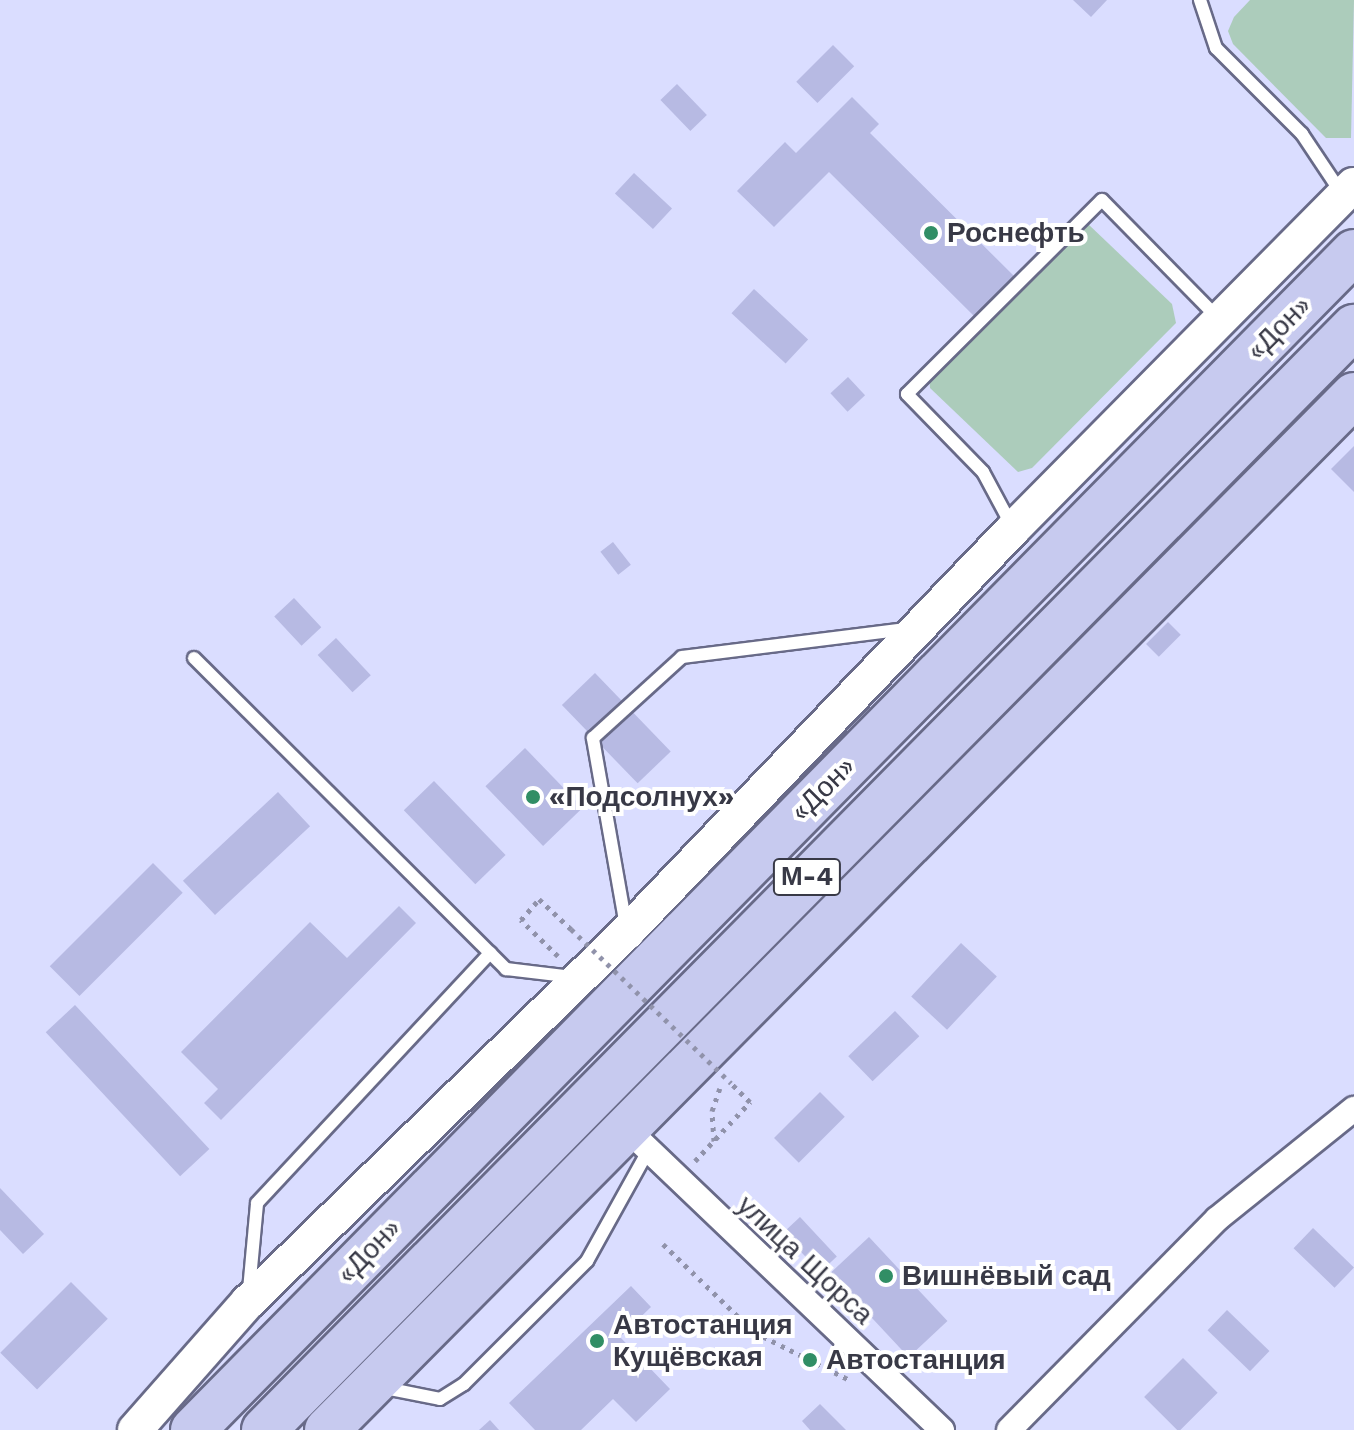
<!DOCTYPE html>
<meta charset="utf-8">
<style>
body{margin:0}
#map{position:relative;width:1354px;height:1430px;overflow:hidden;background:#daddff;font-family:"Work Sans",sans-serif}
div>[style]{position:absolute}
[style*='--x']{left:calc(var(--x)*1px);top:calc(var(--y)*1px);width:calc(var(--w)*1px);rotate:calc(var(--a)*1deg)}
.green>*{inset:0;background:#acccbb}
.building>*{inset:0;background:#b7bae3;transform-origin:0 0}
.path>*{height:5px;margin-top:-2.5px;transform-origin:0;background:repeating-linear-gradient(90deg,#9092aa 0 4px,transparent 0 10px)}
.roads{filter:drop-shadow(2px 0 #686a88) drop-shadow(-2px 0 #686a88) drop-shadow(0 2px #686a88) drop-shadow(0 -2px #686a88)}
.lane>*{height:12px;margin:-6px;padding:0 6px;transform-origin:6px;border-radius:6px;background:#fff}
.street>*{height:24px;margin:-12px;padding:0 12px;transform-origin:12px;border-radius:12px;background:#fff}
.secondary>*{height:34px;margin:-17px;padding:0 17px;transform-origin:17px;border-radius:17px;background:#fff}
.highway>*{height:44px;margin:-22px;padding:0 22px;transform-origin:22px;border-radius:22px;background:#c7caef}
.path-bridge>*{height:5px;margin-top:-2.5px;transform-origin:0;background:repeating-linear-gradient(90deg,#9092aa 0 4px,transparent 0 10px)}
.dots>*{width:22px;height:22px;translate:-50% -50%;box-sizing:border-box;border:4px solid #fff;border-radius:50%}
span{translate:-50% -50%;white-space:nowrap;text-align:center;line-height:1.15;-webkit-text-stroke:8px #fff;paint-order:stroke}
.shield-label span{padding:2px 6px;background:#fff;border:2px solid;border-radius:6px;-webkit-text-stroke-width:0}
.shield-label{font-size:26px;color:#383946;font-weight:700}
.poi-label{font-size:28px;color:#383946;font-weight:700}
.left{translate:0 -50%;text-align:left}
.street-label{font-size:28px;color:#383946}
</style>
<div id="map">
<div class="green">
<i style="clip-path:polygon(1250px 0,1354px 0,1351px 138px,1326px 138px,1233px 44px,1228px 31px,1234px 17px)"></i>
<i style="clip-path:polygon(1087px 223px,1172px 304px,1176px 323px,1032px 468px,1018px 472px,930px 388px,929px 370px)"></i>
</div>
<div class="building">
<i style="clip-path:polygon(1073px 0,1107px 0,1091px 17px)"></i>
<i style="left:833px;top:45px;width:30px;height:52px;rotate:45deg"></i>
<i style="left:677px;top:84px;width:43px;height:23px;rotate:46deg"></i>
<i style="clip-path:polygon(852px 97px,879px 124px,870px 133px,1014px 276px,975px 317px,829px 172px,774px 227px,737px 191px,785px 142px,796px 153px)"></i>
<i style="left:634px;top:173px;width:52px;height:28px;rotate:43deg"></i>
<i style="left:754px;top:289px;width:74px;height:33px;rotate:43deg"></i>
<i style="left:848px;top:377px;width:25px;height:24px;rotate:47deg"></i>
<i style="clip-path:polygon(1354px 446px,1354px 492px,1331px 469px)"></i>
<i style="left:613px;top:542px;width:29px;height:16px;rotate:52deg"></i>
<i style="left:294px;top:598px;width:40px;height:27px;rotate:47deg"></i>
<i style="left:1168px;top:622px;width:18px;height:31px;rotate:45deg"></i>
<i style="left:336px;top:638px;width:51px;height:25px;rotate:47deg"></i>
<i style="left:595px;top:673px;width:109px;height:46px;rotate:46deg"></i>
<i style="left:525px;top:748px;width:83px;height:55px;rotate:46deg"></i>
<i style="left:434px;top:781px;width:103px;height:42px;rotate:46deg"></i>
<i style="left:278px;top:792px;width:47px;height:130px;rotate:47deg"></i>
<i style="left:153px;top:863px;width:42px;height:146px;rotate:45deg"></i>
<i style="clip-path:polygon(399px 906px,416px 923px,221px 1120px,204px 1103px,218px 1089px,181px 1052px,310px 922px,347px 958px)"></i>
<i style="left:961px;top:943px;width:49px;height:73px;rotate:43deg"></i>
<i style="left:75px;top:1005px;width:197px;height:40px;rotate:47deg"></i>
<i style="left:895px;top:1011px;width:35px;height:65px;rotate:46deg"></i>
<i style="left:820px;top:1092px;width:35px;height:65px;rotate:45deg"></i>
<i style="clip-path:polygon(0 1188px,44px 1234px,23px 1254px,0 1230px)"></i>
<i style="left:800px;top:1217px;width:54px;height:23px;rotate:47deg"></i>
<i style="left:1313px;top:1228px;width:57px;height:28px;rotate:44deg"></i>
<i style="left:869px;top:1237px;width:115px;height:53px;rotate:47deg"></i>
<i style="left:71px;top:1282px;width:52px;height:100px;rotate:45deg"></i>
<i style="clip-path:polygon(631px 1286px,651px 1307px,620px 1337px,670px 1389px,636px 1422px,613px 1399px,581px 1430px,535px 1430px,509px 1403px)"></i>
<i style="left:1227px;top:1310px;width:59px;height:28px;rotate:44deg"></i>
<i style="left:1183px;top:1358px;width:49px;height:55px;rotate:45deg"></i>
<i style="clip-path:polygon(820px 1404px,846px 1430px,810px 1430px,802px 1421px)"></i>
<i style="clip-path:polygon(490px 1420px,499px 1430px,479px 1430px)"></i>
</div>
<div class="path">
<i style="--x:558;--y:956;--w:52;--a:-135.8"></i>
<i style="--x:521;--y:920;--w:28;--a:-49"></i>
<i style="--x:539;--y:899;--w:44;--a:43.2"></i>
<i style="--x:714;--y:1141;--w:30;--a:-94"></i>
<i style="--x:712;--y:1111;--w:24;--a:-71"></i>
<i style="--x:695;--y:1161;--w:81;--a:-47"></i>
<i style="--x:750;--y:1102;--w:27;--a:-135"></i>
<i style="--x:663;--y:1244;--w:127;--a:44"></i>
<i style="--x:754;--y:1332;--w:107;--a:26.6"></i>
</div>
<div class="roads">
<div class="lane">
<i style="--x:1200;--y:0;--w:51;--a:71.6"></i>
<i style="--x:1216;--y:48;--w:122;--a:45"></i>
<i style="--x:1302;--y:134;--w:72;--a:56.3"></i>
<i style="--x:1012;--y:526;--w:61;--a:-118.2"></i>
<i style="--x:983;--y:472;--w:109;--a:-134.3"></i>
<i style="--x:907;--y:394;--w:275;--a:-44.9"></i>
<i style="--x:1102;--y:200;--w:165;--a:45.5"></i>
<i style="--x:194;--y:658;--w:441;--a:44.9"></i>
<i style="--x:506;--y:969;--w:67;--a:6.8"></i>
<i style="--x:626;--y:926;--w:191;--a:-100"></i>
<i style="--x:593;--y:738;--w:120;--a:-42.3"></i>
<i style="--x:682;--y:657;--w:226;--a:-7.1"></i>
<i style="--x:249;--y:1290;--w:87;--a:-84.7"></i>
<i style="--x:257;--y:1203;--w:342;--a:-47"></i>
<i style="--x:380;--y:1387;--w:61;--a:11.3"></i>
<i style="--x:440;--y:1399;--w:28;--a:-32"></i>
<i style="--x:464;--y:1384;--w:174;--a:-45"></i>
<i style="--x:587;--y:1261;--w:126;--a:-61"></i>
</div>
<div class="street">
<i style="--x:629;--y:1131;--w:433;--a:43.7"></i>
<i style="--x:1009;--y:1430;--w:296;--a:-45.4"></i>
<i style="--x:1217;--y:1219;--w:176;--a:-38.8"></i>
</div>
<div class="secondary">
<i style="--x:135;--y:1430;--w:171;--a:-48.6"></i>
<i style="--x:248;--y:1302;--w:530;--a:-44.31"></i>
<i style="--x:627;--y:932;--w:558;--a:-46.23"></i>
<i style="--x:1013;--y:529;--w:484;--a:-45.3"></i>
</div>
<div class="highway">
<i style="--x:193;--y:1430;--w:1654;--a:-45.42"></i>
<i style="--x:264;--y:1430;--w:1551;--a:-45.34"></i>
<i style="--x:327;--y:1430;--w:1458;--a:-45.22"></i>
</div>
</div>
<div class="path-bridge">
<i style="--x:571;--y:929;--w:222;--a:43.9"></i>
</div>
<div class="dots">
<i style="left:931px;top:233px;background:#318e65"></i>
<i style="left:533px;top:797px;background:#318e65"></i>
<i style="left:886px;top:1276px;background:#318e65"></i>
<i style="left:597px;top:1341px;background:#318e65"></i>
<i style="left:810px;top:1360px;background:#318e65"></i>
</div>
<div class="shield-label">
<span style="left:807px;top:877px">М-4</span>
</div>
<div class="poi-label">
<span class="left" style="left:947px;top:233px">Роснефть</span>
<span class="left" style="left:549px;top:797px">«Подсолнух»</span>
<span class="left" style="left:902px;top:1276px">Вишнёвый сад</span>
<span class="left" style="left:613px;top:1341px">Автостанция<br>Кущёвская</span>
<span class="left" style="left:826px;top:1360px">Автостанция</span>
</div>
<div class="street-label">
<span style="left:1279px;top:328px;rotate:-45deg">«Дон»</span>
<span style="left:823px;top:789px;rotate:-45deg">«Дон»</span>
<span style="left:369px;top:1251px;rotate:-46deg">«Дон»</span>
<span style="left:805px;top:1260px;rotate:43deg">улица Щорса</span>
</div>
</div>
